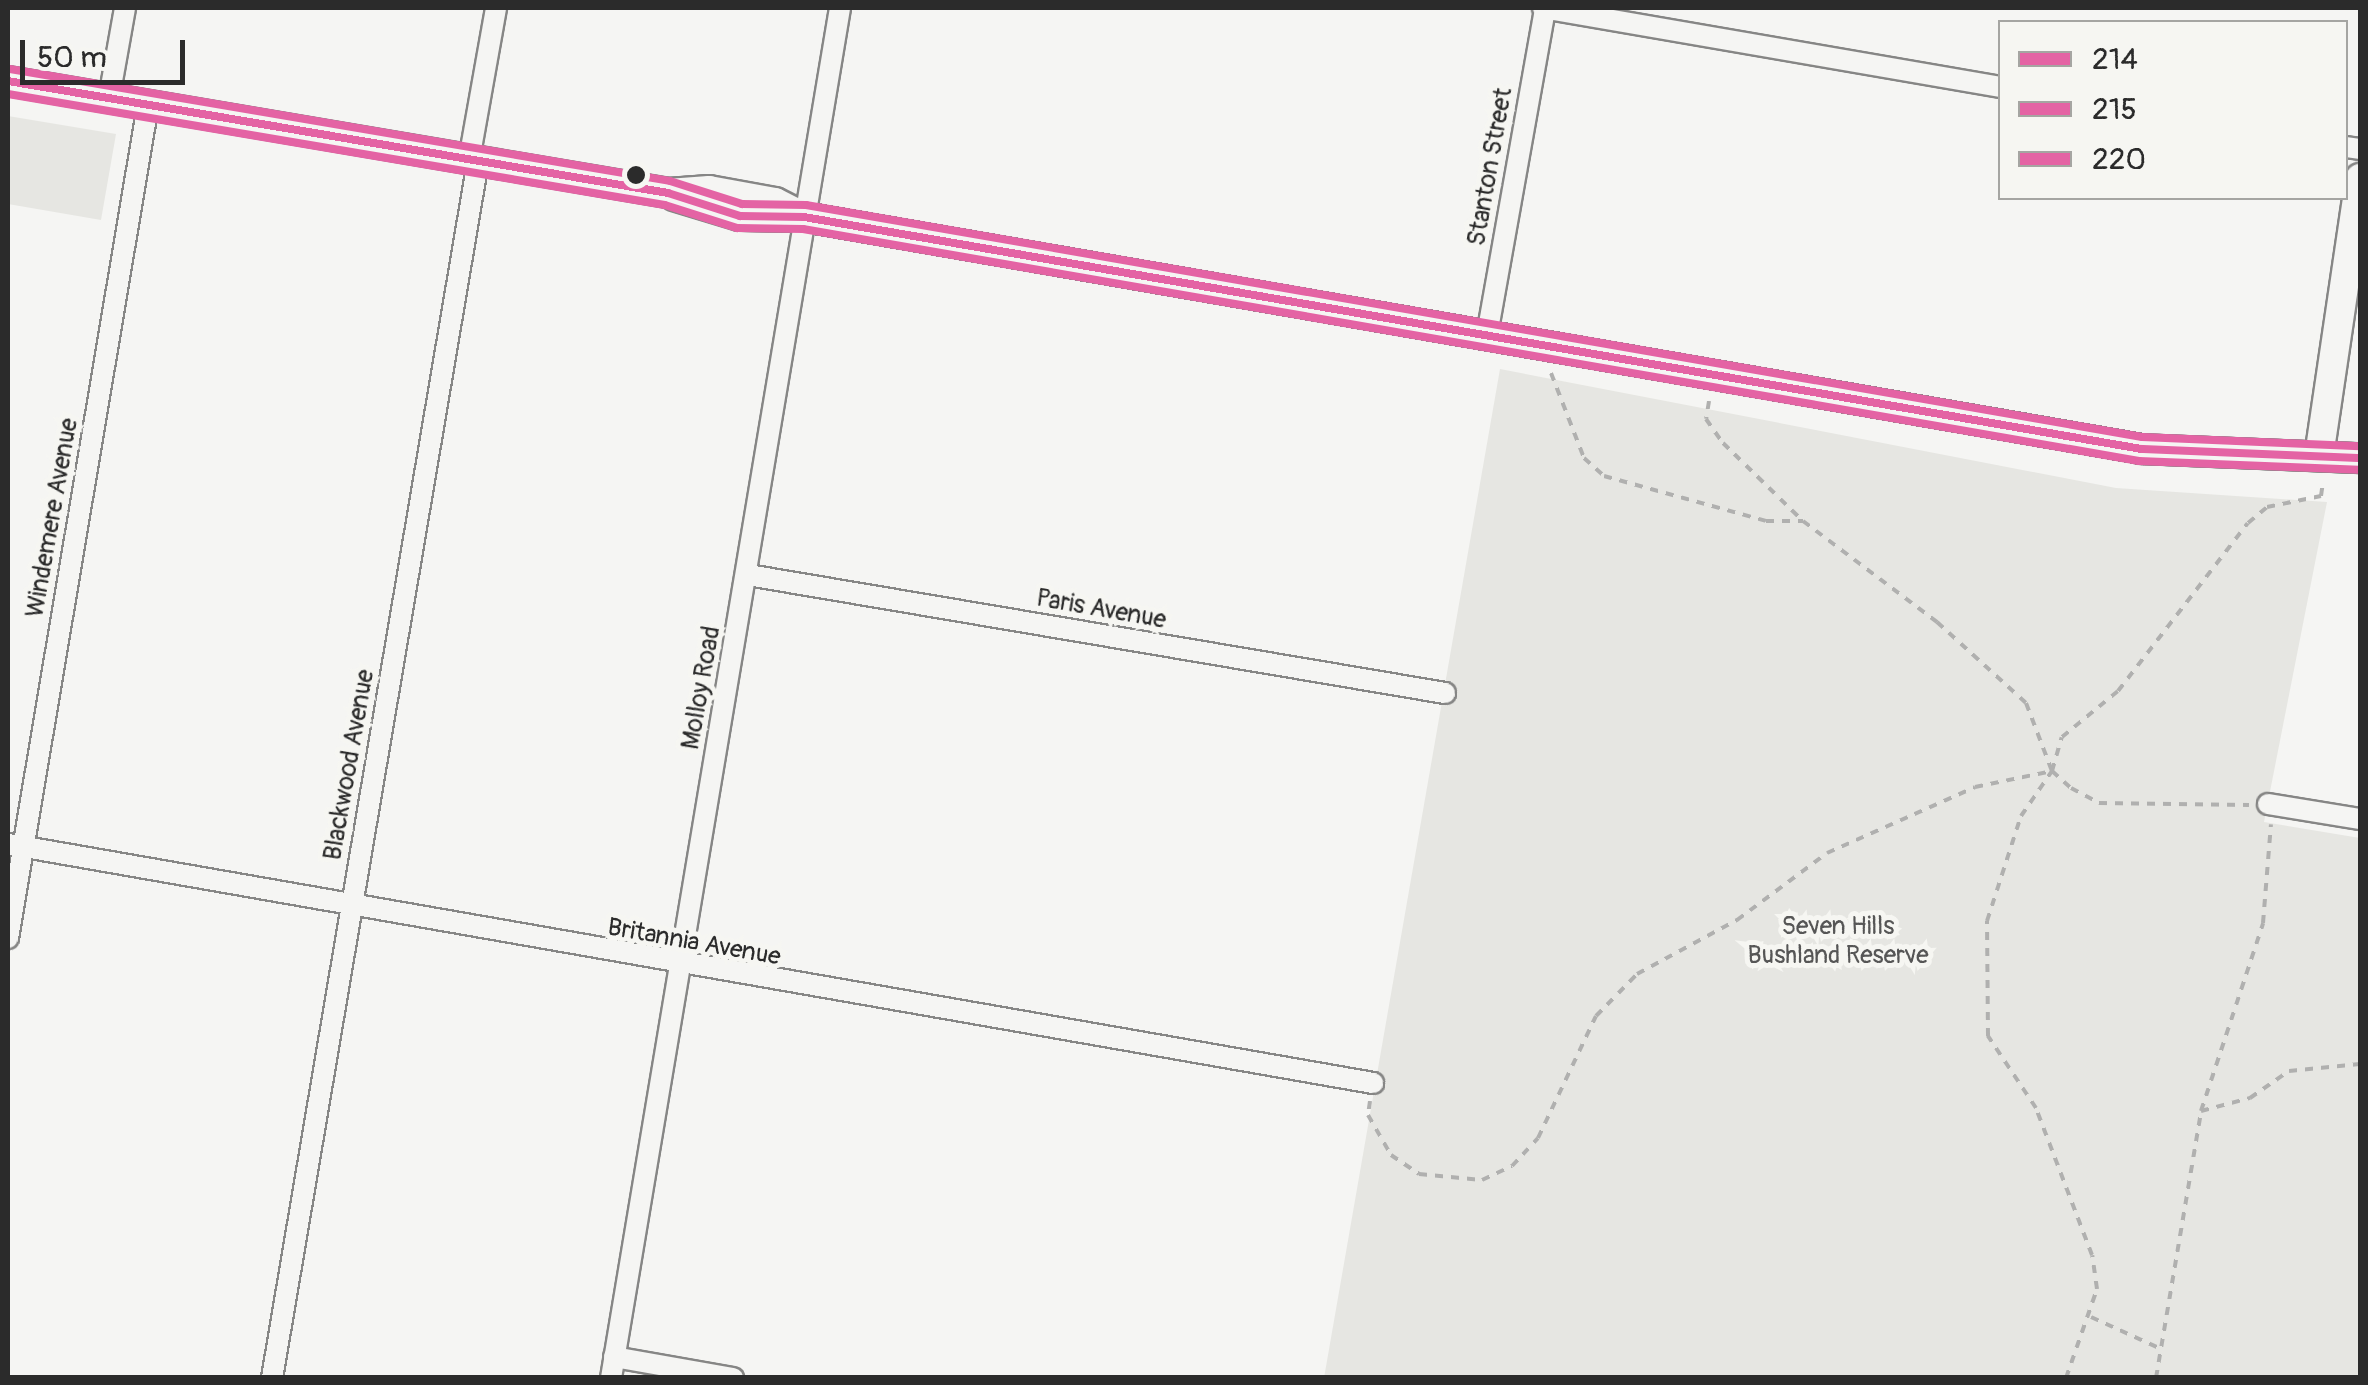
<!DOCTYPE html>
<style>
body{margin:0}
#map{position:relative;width:2368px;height:1385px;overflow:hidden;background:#f5f5f3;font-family:Pangolin,sans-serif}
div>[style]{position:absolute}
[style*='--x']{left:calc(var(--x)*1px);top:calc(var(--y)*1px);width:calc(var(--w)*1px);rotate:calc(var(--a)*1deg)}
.green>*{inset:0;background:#e6e6e2}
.path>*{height:4px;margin-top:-2px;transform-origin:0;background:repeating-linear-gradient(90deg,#b0b0af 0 8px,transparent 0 16px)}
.roads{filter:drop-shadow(2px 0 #868685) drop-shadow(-2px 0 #868685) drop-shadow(0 2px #868685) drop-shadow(0 -2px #868685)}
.street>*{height:20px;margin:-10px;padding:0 10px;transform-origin:10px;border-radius:10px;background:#f5f5f3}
.secondary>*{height:28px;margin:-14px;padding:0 14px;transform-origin:14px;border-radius:14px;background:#f5f5f3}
.bus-1>*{height:8px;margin:-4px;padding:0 4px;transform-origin:4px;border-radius:4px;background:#e463a4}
.bus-2>*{height:8px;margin:-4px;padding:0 4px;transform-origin:4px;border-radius:4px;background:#e463a4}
.bus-3>*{height:8px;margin:-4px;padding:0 4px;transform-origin:4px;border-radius:4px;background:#e463a4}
.dots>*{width:28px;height:28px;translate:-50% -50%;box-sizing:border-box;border:5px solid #f6f6f2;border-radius:50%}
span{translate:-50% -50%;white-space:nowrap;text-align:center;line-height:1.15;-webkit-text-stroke:10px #f6f6f2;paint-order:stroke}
.street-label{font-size:25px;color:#2b2b2b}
.park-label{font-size:25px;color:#565656}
.frame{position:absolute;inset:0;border:10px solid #2b2b2b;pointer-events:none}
.legend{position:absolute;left:1998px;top:20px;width:350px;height:180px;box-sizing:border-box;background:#f6f6f2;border:2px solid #a5a5a2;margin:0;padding:12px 18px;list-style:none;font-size:30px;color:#2b2b2b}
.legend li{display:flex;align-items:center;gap:20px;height:50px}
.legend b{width:50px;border:2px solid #a5a5a2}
.scale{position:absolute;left:20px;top:40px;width:165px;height:45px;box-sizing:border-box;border:5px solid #2b2b2b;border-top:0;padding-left:12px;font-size:30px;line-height:35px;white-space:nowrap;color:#2b2b2b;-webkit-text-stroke:8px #f6f6f2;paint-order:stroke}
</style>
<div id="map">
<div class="green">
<i style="clip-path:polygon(8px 116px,116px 134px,101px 220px,8px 204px)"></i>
<i style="clip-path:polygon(1500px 369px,2116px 488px,2327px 502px,2264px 822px,2360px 838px,2360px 1377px,1324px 1378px)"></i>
</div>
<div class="path">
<i style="--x:1551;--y:373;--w:91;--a:68.8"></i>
<i style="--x:1584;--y:458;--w:27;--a:42"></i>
<i style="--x:1604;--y:476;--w:168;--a:15.5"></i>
<i style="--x:1766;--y:521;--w:37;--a:0"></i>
<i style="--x:1709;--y:401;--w:18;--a:99"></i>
<i style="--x:1706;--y:419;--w:29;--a:55"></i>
<i style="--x:1723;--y:443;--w:112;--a:44.3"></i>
<i style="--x:1803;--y:521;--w:168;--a:37"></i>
<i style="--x:1937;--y:622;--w:120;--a:42.3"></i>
<i style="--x:2026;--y:703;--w:73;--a:69.1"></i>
<i style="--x:2052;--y:771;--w:25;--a:42"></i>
<i style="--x:2071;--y:788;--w:32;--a:28"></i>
<i style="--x:2099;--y:803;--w:150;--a:0.8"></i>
<i style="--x:1370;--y:1101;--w:14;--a:98"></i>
<i style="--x:1368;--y:1115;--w:46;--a:60.1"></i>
<i style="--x:1391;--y:1155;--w:34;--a:34"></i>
<i style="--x:1419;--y:1174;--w:63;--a:5.4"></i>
<i style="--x:1482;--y:1180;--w:33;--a:-25"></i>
<i style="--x:1512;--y:1166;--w:38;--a:-47"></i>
<i style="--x:1538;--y:1138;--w:135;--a:-64.6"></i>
<i style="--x:1596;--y:1016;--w:59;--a:-45.7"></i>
<i style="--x:1637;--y:974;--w:114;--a:-28.4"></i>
<i style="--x:1737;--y:920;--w:112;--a:-36.7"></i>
<i style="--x:1827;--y:853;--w:162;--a:-24"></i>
<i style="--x:1975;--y:787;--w:79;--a:-11.7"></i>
<i style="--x:2201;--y:1111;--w:51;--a:-14.9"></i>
<i style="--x:2250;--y:1098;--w:47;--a:-34.7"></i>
<i style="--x:2289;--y:1071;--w:71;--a:-5.6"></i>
<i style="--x:2091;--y:1317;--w:75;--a:24.5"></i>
<i style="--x:2066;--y:1378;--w:94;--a:-70.8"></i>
<i style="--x:2097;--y:1289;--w:34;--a:-98"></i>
<i style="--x:2092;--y:1255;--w:157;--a:-110.9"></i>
<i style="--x:2036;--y:1108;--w:87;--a:-123.7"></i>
<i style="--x:1988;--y:1036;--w:115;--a:-90.5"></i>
<i style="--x:1987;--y:921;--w:110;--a:-72.1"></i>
<i style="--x:2021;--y:816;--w:55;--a:-55.4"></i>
<i style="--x:2052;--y:771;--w:35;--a:-74"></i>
<i style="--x:2062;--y:737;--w:72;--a:-39.4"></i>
<i style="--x:2118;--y:691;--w:212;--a:-52.3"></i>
<i style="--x:2248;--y:523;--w:25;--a:-40"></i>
<i style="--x:2267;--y:507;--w:55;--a:-11.5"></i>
<i style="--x:2321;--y:496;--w:15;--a:-82"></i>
<i style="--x:2156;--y:1378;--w:271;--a:-80.4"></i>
<i style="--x:2201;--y:1111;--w:198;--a:-71.7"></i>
<i style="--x:2263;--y:923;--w:99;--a:-85.4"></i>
</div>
<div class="roads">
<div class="street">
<i style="--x:1543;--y:8;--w:464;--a:9.8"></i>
<i style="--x:109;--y:98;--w:91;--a:-79.9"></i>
<i style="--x:2346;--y:147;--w:14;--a:8"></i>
<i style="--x:469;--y:160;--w:154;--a:-79.9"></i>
<i style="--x:1487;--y:335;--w:332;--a:-79.9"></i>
<i style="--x:748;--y:575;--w:707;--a:9.61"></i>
<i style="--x:2268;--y:804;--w:93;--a:9.3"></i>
<i style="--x:8;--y:844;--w:1386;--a:9.93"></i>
<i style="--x:8;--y:938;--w:845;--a:-80.46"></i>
<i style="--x:614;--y:1357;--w:121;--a:10"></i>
<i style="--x:272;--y:1378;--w:1234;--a:-80.39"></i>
<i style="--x:611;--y:1378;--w:1389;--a:-80.51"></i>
</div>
<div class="secondary">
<i style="--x:8;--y:81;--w:669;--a:9.63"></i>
<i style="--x:668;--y:193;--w:41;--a:-4.2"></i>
<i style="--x:709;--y:190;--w:67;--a:10.3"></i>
<i style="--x:775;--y:202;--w:33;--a:27"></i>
<i style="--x:804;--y:217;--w:1357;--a:9.84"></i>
<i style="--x:2141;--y:449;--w:219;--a:2.4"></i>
<i style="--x:674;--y:196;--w:69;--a:16.9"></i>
<i style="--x:740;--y:216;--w:64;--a:0.9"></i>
<i style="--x:2319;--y:456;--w:281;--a:-81.6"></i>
</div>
</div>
<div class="bus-1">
<i style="--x:8;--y:81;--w:669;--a:9.63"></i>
<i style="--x:668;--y:193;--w:76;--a:17.7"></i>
<i style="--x:740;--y:216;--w:64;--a:0.9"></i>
<i style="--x:804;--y:217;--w:1357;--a:9.84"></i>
<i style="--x:2141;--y:449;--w:219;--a:2.4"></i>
</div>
<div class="bus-2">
<i style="--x:8;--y:94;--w:666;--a:9.59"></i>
<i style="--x:665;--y:205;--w:76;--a:17.7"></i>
<i style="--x:737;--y:228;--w:66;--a:0.9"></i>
<i style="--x:803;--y:229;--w:1356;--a:9.85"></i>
<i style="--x:2139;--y:461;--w:220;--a:2.3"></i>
</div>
<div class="bus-3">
<i style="--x:10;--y:69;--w:669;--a:9.63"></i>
<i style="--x:670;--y:181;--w:76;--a:17.7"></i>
<i style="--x:742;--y:204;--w:64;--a:0.9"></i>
<i style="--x:806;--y:205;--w:1356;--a:9.85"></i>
<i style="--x:2142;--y:437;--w:218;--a:2.4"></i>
</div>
<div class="dots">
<i style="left:636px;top:175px;background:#2b2b2b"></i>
</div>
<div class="street-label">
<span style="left:1491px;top:167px;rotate:-80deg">Stanton Street</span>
<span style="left:53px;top:518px;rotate:-80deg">Windemere Avenue</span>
<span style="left:1101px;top:610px;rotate:10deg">Paris Avenue</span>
<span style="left:702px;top:688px;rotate:-80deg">Molloy Road</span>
<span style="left:350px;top:765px;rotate:-80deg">Blackwood Avenue</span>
<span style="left:694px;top:943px;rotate:10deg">Britannia Avenue</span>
</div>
<div class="park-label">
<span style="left:1838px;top:942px">Seven Hills<br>Bushland Reserve</span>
</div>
<div class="frame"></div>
<ul class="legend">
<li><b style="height:12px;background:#e463a4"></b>214</li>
<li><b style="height:12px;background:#e463a4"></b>215</li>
<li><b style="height:12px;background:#e463a4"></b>220</li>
</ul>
<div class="scale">50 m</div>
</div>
